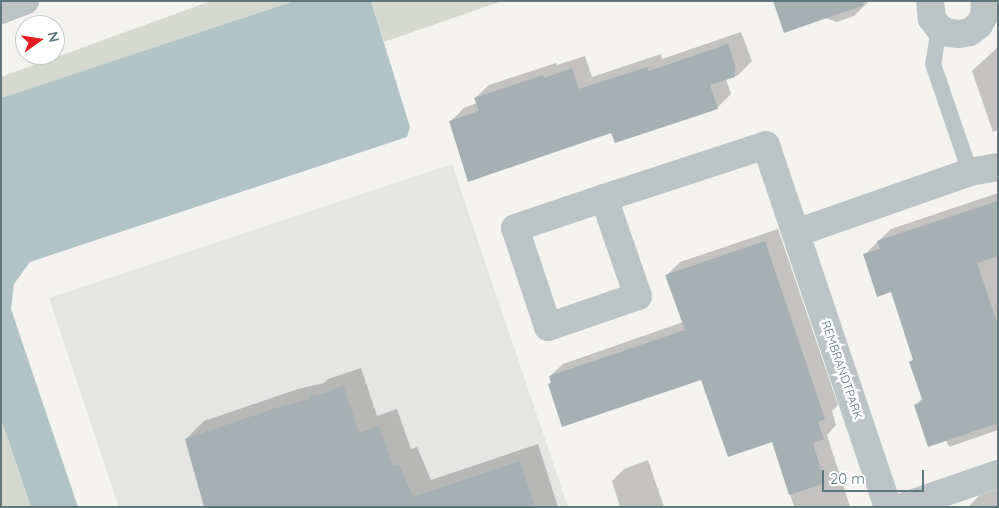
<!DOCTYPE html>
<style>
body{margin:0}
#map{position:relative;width:999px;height:508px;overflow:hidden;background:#f4f3f0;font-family:Quicksand,sans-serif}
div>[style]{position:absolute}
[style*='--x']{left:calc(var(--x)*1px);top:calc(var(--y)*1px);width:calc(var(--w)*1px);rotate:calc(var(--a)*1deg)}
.built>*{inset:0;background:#e5e5e4}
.green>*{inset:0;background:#d5d9cf}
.water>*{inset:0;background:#b1c4c5}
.shadow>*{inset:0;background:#0003}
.building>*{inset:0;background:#a4b0b2}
.service>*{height:16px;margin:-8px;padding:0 8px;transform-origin:8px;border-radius:8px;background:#bcc3c5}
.minor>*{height:28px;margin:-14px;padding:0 14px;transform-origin:14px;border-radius:14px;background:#bcc3c5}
.tertiary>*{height:28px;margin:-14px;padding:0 14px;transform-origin:14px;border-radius:14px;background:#bcc3c5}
span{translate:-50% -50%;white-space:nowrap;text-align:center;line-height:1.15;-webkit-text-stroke:5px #fff;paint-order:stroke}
.street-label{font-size:12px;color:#5e777c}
.frame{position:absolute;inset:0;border:2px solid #5e777c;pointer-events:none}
.north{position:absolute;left:15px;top:15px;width:50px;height:50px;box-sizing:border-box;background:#fff;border:1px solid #bfc9cb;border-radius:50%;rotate:77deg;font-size:14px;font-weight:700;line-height:20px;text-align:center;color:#5e777c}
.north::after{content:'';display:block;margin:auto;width:18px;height:22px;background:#e81c1f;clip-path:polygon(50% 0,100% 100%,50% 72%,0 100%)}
.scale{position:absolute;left:822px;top:470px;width:102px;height:22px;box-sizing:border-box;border:2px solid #5e777c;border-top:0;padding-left:6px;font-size:15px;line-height:18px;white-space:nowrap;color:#5e777c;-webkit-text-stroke:4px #fff;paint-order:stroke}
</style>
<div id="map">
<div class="built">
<i style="clip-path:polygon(452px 164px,568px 507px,119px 507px,49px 298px)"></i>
</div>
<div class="green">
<i style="clip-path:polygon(211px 1px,294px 1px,1px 98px,1px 77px)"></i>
<i style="clip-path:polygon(371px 1px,502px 1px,384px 42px)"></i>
<i style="clip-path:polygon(1px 419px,31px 507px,1px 507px)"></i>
</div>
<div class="water">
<i style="clip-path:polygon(294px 1px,371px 1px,410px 127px,407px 137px,30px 262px,14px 284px,11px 309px,78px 507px,31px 507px,1px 419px,1px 98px)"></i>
</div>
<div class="shadow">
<i style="clip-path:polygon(775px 1px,869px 1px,854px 16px,837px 22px)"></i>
<i style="clip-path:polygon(741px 32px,752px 61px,738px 75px,726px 79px,731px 94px,718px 107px,615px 142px,612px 132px,451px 121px,464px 108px,477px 103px,475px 98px,489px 85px,556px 63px,557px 65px,585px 56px,592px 77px,661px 54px,662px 59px)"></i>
<i style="clip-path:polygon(998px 47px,998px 130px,993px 132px,972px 71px)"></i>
<i style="clip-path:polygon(998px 193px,998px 430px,949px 447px,946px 440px,915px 405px,923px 398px,910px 362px,914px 359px,892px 290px,864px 255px,891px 229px)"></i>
<i style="clip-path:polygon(778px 229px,838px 405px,832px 411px,836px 425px,827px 435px,850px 507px,794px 507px,773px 441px,702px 378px,549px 385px,552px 382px,550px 376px,563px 364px,683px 322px,667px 275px,680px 262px)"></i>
<i style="clip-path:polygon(361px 368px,377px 416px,397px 409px,411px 449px,417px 447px,431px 480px,538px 444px,558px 507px,208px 507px,197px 471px,194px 472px,186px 439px,204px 421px,298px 389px,324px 383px,328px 379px)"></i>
<i style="clip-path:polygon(648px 460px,664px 507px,620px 507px,612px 481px,624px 469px)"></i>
<i style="clip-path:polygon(998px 489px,998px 507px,968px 507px,980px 495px)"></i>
</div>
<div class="building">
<i style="clip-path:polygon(773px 1px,863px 1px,864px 5px,784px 33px)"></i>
<i style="clip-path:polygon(728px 44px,735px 65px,735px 77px,710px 85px,718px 109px,615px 143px,611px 133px,468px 182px,449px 121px,479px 111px,474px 98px,543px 75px,544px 78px,572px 68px,579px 89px,647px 67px,649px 71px)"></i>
<i style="clip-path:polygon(998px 201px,998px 256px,977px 263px,998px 325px,998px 423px,928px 447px,914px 405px,923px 402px,909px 362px,913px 360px,891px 292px,877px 297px,863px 254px,880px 249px,877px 241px)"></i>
<i style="clip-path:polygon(765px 241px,825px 419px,818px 422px,824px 439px,813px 443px,825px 483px,789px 495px,772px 442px,728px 457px,701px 380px,562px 427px,548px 384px,551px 383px,549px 376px,685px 330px,665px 275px)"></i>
<i style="clip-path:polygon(343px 385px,359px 433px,379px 426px,393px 466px,399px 464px,413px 497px,520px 461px,535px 507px,204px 507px,185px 439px,279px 407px,310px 399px,309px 396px,325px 393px)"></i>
</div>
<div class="service">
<i style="--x:939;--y:28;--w:36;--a:99"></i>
<i style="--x:933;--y:64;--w:114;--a:71.1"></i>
</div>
<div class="minor">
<i style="--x:930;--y:1;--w:18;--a:84"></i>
<i style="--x:932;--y:19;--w:11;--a:52"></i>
<i style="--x:939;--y:28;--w:11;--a:27"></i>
<i style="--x:949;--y:33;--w:10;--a:6"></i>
<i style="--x:959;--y:34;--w:11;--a:-10"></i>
<i style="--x:970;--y:32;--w:11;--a:-38"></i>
<i style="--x:979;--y:25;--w:10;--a:-61"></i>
<i style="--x:984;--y:16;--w:15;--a:-86"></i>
<i style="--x:604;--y:198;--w:170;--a:-18.1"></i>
<i style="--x:766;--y:145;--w:382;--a:71.4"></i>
<i style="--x:604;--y:198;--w:104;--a:70.9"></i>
<i style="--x:638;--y:296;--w:95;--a:161"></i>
<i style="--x:548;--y:327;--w:104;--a:-108.4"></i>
<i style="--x:515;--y:228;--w:94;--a:-18.6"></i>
<i style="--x:796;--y:233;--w:184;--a:-19.3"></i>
<i style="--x:970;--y:172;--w:28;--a:-10"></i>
<i style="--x:902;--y:507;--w:102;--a:-19"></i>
</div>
<div class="tertiary">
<i style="--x:1;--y:10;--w:26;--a:-21"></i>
</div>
<div class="street-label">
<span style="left:842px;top:370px;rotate:71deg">REMBRANDTPARK</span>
</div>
<div class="frame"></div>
<div class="north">N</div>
<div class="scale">20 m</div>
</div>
